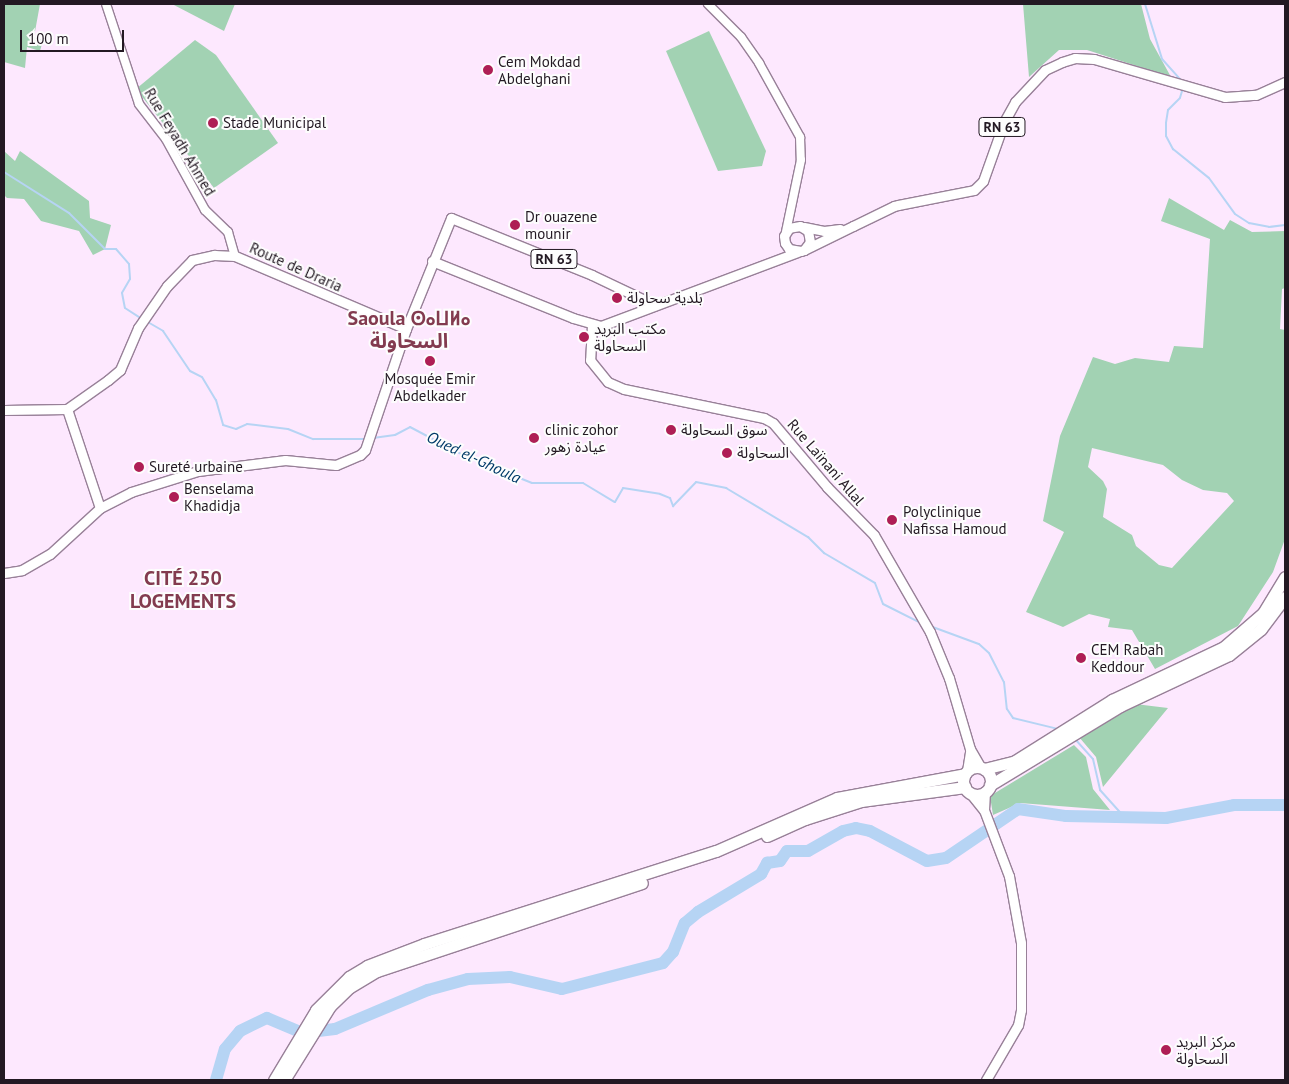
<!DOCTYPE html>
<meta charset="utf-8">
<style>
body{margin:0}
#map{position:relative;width:1289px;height:1084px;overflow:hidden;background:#fde8fe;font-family:"PT Sans","Noto Sans Arabic","Noto Sans Tifinagh",sans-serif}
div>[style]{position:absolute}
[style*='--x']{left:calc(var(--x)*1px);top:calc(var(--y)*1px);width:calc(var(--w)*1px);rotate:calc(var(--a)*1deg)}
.green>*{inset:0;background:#a2d2b3}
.stream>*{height:2px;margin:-1px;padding:0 1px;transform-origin:1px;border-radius:1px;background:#b6d4f4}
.river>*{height:12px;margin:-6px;padding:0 6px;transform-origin:6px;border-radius:6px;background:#b6d4f4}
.roads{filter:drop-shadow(1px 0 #988098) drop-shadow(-1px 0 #988098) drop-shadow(0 1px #988098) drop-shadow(0 -1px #988098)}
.minor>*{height:8px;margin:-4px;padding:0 4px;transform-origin:4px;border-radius:4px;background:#fff}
.major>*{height:9px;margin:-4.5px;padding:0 4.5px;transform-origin:4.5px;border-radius:4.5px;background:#fff}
.highway>*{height:11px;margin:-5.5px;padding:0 5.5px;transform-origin:5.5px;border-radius:5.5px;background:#fff}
.highway>.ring{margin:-5.5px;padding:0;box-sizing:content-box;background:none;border:11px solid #fff;border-radius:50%}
.dots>*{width:14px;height:14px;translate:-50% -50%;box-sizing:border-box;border:2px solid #fdfdfd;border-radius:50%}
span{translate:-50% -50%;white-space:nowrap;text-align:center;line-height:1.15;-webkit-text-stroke:4px #fdfdfd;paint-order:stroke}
.shield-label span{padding:1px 4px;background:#fdfdfd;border:1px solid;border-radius:4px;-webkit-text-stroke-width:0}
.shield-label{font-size:14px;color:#231923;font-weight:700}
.poi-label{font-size:15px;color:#231923}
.left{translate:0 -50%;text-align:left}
.street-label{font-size:15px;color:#231923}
.water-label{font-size:16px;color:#013a68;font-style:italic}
.district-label{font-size:20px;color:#833b4f;font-weight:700}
.frame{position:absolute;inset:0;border:5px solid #231923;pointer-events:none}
.scale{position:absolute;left:20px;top:30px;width:104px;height:22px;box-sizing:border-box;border:2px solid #231923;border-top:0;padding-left:6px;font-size:15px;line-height:18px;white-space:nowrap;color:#231923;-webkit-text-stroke:4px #fdfdfd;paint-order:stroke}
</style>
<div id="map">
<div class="green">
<i style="clip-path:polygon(4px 4px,40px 4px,34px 37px,43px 40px,40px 51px,27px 47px,25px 68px,4px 62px)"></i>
<i style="clip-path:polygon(172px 4px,235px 4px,224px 31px)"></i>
<i style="clip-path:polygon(1023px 4px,1141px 4px,1150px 39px,1171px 77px,1087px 50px,1059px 50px,1029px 77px)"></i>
<i style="clip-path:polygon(709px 31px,766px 151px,762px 166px,718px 171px,666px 51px)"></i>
<i style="clip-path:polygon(195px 40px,216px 55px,278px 143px,214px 188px,136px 89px)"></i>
<i style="clip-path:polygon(4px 151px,15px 161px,20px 151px,89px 201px,90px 218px,111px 225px,105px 249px,93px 255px,79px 231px,41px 221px,24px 199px,7px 198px,4px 195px)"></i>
<i style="clip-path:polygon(evenodd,1169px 198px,1224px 230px,1230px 220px,1252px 232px,1285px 231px,1285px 288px,1282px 289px,1280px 329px,1285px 330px,1285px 539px,1273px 572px,1238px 626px,1155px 669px,1132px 630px,1108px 627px,1110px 619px,1089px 614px,1063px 627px,1026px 612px,1064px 532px,1043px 521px,1060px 436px,1093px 357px,1115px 364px,1135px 358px,1169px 362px,1174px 346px,1203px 348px,1210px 239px,1161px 221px,1169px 198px,1092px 448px,1163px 465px,1182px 480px,1203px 490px,1227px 493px,1234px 501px,1172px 568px,1159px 565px,1136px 546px,1132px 535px,1103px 517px,1107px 489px,1103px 481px,1088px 467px,1092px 448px)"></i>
<i style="clip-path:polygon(1135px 704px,1168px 708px,1103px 787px,1096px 757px,1079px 737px)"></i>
<i style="clip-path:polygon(1074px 745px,1086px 757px,1093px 789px,1110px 810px,1020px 803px,993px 815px,990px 796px)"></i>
</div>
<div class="stream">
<i style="--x:1145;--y:4;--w:58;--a:72.8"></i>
<i style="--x:1162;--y:59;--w:30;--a:48"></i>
<i style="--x:1183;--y:88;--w:10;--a:107"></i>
<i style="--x:1180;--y:98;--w:17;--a:135"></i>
<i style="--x:1168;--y:110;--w:13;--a:99"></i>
<i style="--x:1166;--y:123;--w:13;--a:90"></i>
<i style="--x:1166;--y:136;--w:15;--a:62"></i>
<i style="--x:1173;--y:149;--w:46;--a:38.9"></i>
<i style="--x:1209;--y:178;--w:44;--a:54.2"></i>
<i style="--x:1235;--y:214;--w:17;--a:33"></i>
<i style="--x:1249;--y:223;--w:20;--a:11"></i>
<i style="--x:1269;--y:227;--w:16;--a:-7"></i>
<i style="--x:4;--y:172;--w:77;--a:32.2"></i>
<i style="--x:69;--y:213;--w:51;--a:45"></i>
<i style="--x:105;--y:249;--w:11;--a:0"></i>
<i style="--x:116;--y:249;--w:20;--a:49"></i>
<i style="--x:129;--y:264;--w:15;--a:86"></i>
<i style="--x:130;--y:279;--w:16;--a:120"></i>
<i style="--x:122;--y:293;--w:15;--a:79"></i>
<i style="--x:125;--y:308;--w:20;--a:33"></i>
<i style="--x:146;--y:321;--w:20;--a:30"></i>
<i style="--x:163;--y:331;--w:48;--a:56"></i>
<i style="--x:190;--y:371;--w:13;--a:27"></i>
<i style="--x:202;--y:377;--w:27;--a:59"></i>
<i style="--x:216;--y:400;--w:26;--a:74"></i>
<i style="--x:223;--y:425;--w:14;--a:17"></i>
<i style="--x:236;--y:429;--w:12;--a:-24"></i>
<i style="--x:247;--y:424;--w:41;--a:7"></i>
<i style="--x:288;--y:429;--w:27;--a:22"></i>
<i style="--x:313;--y:439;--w:52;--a:0"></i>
<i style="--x:373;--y:438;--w:22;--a:-8"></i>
<i style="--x:395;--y:435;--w:17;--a:-28"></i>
<i style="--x:410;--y:427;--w:64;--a:27.8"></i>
<i style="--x:467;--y:457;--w:70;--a:21.8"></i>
<i style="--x:532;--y:483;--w:51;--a:0"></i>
<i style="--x:583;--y:483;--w:37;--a:31"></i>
<i style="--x:615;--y:502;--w:16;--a:-60"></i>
<i style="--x:623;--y:488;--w:37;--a:9"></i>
<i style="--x:660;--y:494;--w:11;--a:22"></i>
<i style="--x:670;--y:498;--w:9;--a:69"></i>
<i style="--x:673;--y:506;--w:33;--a:-46"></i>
<i style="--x:696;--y:482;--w:31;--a:11"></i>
<i style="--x:726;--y:488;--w:96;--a:30.9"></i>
<i style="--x:808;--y:537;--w:23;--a:45"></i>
<i style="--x:824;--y:553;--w:59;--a:30.5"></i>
<i style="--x:875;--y:583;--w:22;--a:69"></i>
<i style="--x:883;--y:604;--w:42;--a:26.6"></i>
<i style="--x:930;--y:626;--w:52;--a:20.2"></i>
<i style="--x:979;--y:644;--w:13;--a:42"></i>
<i style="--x:989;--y:653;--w:33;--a:63"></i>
<i style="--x:1004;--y:682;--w:27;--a:84"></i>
<i style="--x:1007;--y:709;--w:11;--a:56"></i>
<i style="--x:1013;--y:718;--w:46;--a:13.7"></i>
<i style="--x:1075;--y:739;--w:27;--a:48"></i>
<i style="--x:1093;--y:759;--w:32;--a:77"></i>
<i style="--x:1100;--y:790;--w:38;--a:48"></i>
</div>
<div class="river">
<i style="--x:216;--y:1080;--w:32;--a:-74"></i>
<i style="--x:225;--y:1049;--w:23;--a:-50"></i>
<i style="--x:240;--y:1031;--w:30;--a:-26"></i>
<i style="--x:267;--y:1018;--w:38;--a:23"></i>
<i style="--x:302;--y:1033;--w:33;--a:-7"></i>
<i style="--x:335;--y:1029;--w:101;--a:-22.8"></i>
<i style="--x:428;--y:990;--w:41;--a:-15.4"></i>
<i style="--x:468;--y:979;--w:42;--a:-2.7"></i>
<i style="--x:510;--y:977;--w:53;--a:13"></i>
<i style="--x:562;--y:989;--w:104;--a:-14.4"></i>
<i style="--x:663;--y:963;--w:15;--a:-48"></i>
<i style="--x:673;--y:952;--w:31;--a:-68"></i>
<i style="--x:685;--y:923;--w:17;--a:-40"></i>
<i style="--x:698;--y:912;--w:74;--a:-31.1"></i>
<i style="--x:761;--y:874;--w:13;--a:-61"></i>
<i style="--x:767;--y:863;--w:13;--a:-9"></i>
<i style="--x:780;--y:861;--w:12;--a:-55"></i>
<i style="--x:787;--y:851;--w:21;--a:0"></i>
<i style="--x:808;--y:851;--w:40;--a:-29.7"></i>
<i style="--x:843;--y:831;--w:13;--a:-13"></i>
<i style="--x:856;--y:828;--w:14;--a:12"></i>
<i style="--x:870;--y:831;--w:64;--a:27.8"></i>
<i style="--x:927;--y:861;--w:19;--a:-9"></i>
<i style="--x:946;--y:858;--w:87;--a:-34.2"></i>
<i style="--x:1018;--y:809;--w:49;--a:8.3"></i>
<i style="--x:1066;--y:816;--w:100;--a:1.1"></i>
<i style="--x:1166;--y:818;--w:69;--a:-10.8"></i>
<i style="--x:1234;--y:805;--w:51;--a:0"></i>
</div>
<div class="roads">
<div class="minor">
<i style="--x:106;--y:4;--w:105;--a:71.7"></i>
<i style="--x:139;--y:104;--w:44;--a:52.4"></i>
<i style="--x:166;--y:139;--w:81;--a:61.2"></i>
<i style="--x:205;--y:210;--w:32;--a:44"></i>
<i style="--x:228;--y:232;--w:25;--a:74"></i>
<i style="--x:708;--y:4;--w:47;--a:45"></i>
<i style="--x:741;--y:37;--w:32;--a:55"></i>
<i style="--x:759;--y:63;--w:85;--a:61"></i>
<i style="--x:800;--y:137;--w:23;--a:88"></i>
<i style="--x:801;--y:160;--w:74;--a:101.8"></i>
</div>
<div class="major">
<i style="--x:804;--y:227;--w:20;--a:11"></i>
<i style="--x:824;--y:231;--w:16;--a:-7"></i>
<i style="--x:804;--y:250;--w:10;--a:-53"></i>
<i style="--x:810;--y:242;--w:11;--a:-100"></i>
<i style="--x:808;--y:231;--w:9;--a:-148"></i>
<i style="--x:800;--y:226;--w:11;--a:170"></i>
<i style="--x:789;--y:228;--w:9;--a:122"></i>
<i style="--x:784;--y:236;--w:7;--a:82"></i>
<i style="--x:785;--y:243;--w:7;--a:56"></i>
<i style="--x:789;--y:249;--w:12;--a:9"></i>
<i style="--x:801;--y:251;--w:3;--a:-18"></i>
<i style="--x:804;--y:250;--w:55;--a:-26.1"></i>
<i style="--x:853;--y:226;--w:46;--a:-26"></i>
<i style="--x:894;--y:206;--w:4;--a:-14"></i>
<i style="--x:898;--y:205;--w:77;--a:-11.2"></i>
<i style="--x:974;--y:190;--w:13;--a:-45"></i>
<i style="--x:983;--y:181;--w:63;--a:-70.4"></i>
<i style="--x:1004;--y:122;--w:23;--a:-61"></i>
<i style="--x:1015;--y:102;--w:44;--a:-46.8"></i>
<i style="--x:1045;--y:70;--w:19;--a:-25"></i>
<i style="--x:1062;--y:62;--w:14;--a:-17"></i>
<i style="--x:1075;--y:58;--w:19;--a:3"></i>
<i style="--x:1094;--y:59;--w:136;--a:16.2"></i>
<i style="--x:1225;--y:97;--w:31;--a:-4"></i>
<i style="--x:1256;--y:95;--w:32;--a:-24"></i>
<i style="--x:432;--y:261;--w:152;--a:22"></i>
<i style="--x:573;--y:318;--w:29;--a:16"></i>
<i style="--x:601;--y:326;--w:210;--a:-20.6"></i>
<i style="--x:592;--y:325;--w:35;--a:93"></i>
<i style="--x:590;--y:360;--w:28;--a:51"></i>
<i style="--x:608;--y:382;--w:17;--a:24"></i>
<i style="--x:624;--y:389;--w:143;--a:11.7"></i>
<i style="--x:764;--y:418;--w:10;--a:29"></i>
<i style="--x:773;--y:423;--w:84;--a:49.8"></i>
<i style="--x:827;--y:487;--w:67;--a:45.6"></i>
<i style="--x:874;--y:535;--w:112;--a:60"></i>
<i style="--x:930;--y:632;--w:50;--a:67.6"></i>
<i style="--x:949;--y:678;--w:74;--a:73.5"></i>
<i style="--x:970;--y:749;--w:22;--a:60"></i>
<i style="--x:67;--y:409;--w:104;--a:71.6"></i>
<i style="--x:4;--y:410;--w:63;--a:-0.9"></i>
<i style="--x:67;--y:409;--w:50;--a:-35.3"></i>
<i style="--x:108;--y:380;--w:16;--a:-40"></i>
<i style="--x:120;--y:370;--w:46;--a:-66.8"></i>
<i style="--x:138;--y:328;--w:51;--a:-55.4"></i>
<i style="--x:167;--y:286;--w:36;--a:-46"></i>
<i style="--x:192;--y:260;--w:23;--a:-13"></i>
<i style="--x:214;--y:255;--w:21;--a:3"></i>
<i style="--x:235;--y:256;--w:186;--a:23.1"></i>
<i style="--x:4;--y:573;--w:18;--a:-9"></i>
<i style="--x:22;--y:570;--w:32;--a:-30"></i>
<i style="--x:50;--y:554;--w:68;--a:-42.6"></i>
<i style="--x:100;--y:508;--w:35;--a:-27"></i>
<i style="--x:131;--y:492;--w:70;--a:-17.4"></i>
<i style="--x:198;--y:471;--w:88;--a:-7.2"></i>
<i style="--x:285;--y:460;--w:51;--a:5.6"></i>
<i style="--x:336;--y:465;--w:26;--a:-23"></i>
<i style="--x:360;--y:455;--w:7;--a:-45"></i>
<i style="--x:365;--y:450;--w:128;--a:-71.3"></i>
<i style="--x:406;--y:329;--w:120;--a:-67.9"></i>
<i style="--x:451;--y:218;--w:152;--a:22"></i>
<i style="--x:592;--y:275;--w:70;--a:25.5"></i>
<i style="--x:967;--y:771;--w:19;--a:-81"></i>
<i style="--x:970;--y:793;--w:22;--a:51"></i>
<i style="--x:984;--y:810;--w:71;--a:69.3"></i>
<i style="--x:1009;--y:876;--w:68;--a:79.8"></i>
<i style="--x:1021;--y:943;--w:67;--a:90"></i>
<i style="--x:1021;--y:1010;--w:15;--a:101"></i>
<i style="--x:1018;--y:1025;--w:64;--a:120.2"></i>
<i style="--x:984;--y:810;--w:19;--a:-87"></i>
</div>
<div class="highway">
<i class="ring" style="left:963px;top:767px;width:17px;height:17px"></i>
<i style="--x:984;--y:769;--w:32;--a:-14"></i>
<i style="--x:1015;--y:761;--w:115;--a:-32.2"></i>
<i style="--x:1112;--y:700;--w:124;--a:-25.3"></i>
<i style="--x:1224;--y:647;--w:52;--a:-41.1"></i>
<i style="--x:1263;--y:613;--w:42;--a:-58.6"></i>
<i style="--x:990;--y:785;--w:152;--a:-31.3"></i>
<i style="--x:1120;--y:706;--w:120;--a:-25.1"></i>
<i style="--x:1229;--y:655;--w:41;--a:-39.1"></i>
<i style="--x:1261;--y:629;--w:40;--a:-53"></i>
<i style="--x:767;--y:836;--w:42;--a:-24.1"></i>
<i style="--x:805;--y:819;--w:59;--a:-17.8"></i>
<i style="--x:861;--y:801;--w:105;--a:-7.7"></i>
<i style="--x:274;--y:1080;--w:82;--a:-59"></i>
<i style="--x:316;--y:1010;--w:47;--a:-45"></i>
<i style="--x:349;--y:977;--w:21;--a:-31"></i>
<i style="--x:367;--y:966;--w:61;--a:-21.1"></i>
<i style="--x:424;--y:944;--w:306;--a:-17.7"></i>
<i style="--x:716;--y:851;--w:132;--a:-23.7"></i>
<i style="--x:837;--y:798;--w:130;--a:-10.6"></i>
<i style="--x:284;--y:1080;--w:87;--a:-58.1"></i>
<i style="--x:330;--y:1006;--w:28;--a:-44"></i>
<i style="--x:350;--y:987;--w:31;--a:-31"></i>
<i style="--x:377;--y:971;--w:279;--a:-18.4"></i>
</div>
</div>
<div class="dots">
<i style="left:488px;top:70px;background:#ae1f55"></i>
<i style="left:213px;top:123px;background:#ae1f55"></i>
<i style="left:515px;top:225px;background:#ae1f55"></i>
<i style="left:617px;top:298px;background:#ae1f55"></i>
<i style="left:584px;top:337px;background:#ae1f55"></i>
<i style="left:430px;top:361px;background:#ae1f55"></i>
<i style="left:671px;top:430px;background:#ae1f55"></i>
<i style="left:534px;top:438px;background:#ae1f55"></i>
<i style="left:727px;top:453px;background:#ae1f55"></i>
<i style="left:139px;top:467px;background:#ae1f55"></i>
<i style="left:174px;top:497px;background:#ae1f55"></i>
<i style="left:892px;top:520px;background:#ae1f55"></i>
<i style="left:1081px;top:658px;background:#ae1f55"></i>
<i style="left:1166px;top:1050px;background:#ae1f55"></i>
</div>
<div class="shield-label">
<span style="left:1002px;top:127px">RN 63</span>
<span style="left:554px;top:259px">RN 63</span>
</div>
<div class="poi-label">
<span class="left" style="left:498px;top:70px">Cem Mokdad<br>Abdelghani</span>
<span class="left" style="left:223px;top:123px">Stade Municipal</span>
<span class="left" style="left:525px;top:225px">Dr ouazene<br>mounir</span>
<span class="left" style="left:627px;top:298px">بلدية سحاولة</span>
<span class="left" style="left:594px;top:337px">مكتب البريد<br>السحاولة</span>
<span style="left:430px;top:387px">Mosquée Emir<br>Abdelkader</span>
<span class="left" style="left:545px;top:438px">clinic zohor<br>عيادة زهور</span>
<span class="left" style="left:681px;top:430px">سوق السحاولة</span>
<span class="left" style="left:737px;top:453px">السحاولة</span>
<span class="left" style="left:149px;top:467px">Sureté urbaine</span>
<span class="left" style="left:184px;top:497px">Benselama<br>Khadidja</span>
<span class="left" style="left:903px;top:520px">Polyclinique<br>Nafissa Hamoud</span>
<span class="left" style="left:1091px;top:658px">CEM Rabah<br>Keddour</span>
<span class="left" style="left:1176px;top:1050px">مركز البريد<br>السحاولة</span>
</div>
<div class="street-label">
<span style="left:180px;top:142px;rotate:59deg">Rue Feyadh Ahmed</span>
<span style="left:296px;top:267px;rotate:24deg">Route de Draria</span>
<span style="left:826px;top:462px;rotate:49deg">Rue Laïnani Allal</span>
</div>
<div class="water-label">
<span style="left:474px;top:457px;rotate:25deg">Oued el-Ghoula</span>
</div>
<div class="district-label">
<span style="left:409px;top:330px">Saoula ⵙⴰⵡⵍⴰ<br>السحاولة</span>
<span style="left:183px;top:590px">CITÉ 250<br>LOGEMENTS</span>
</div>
<div class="frame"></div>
<div class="scale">100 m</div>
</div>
